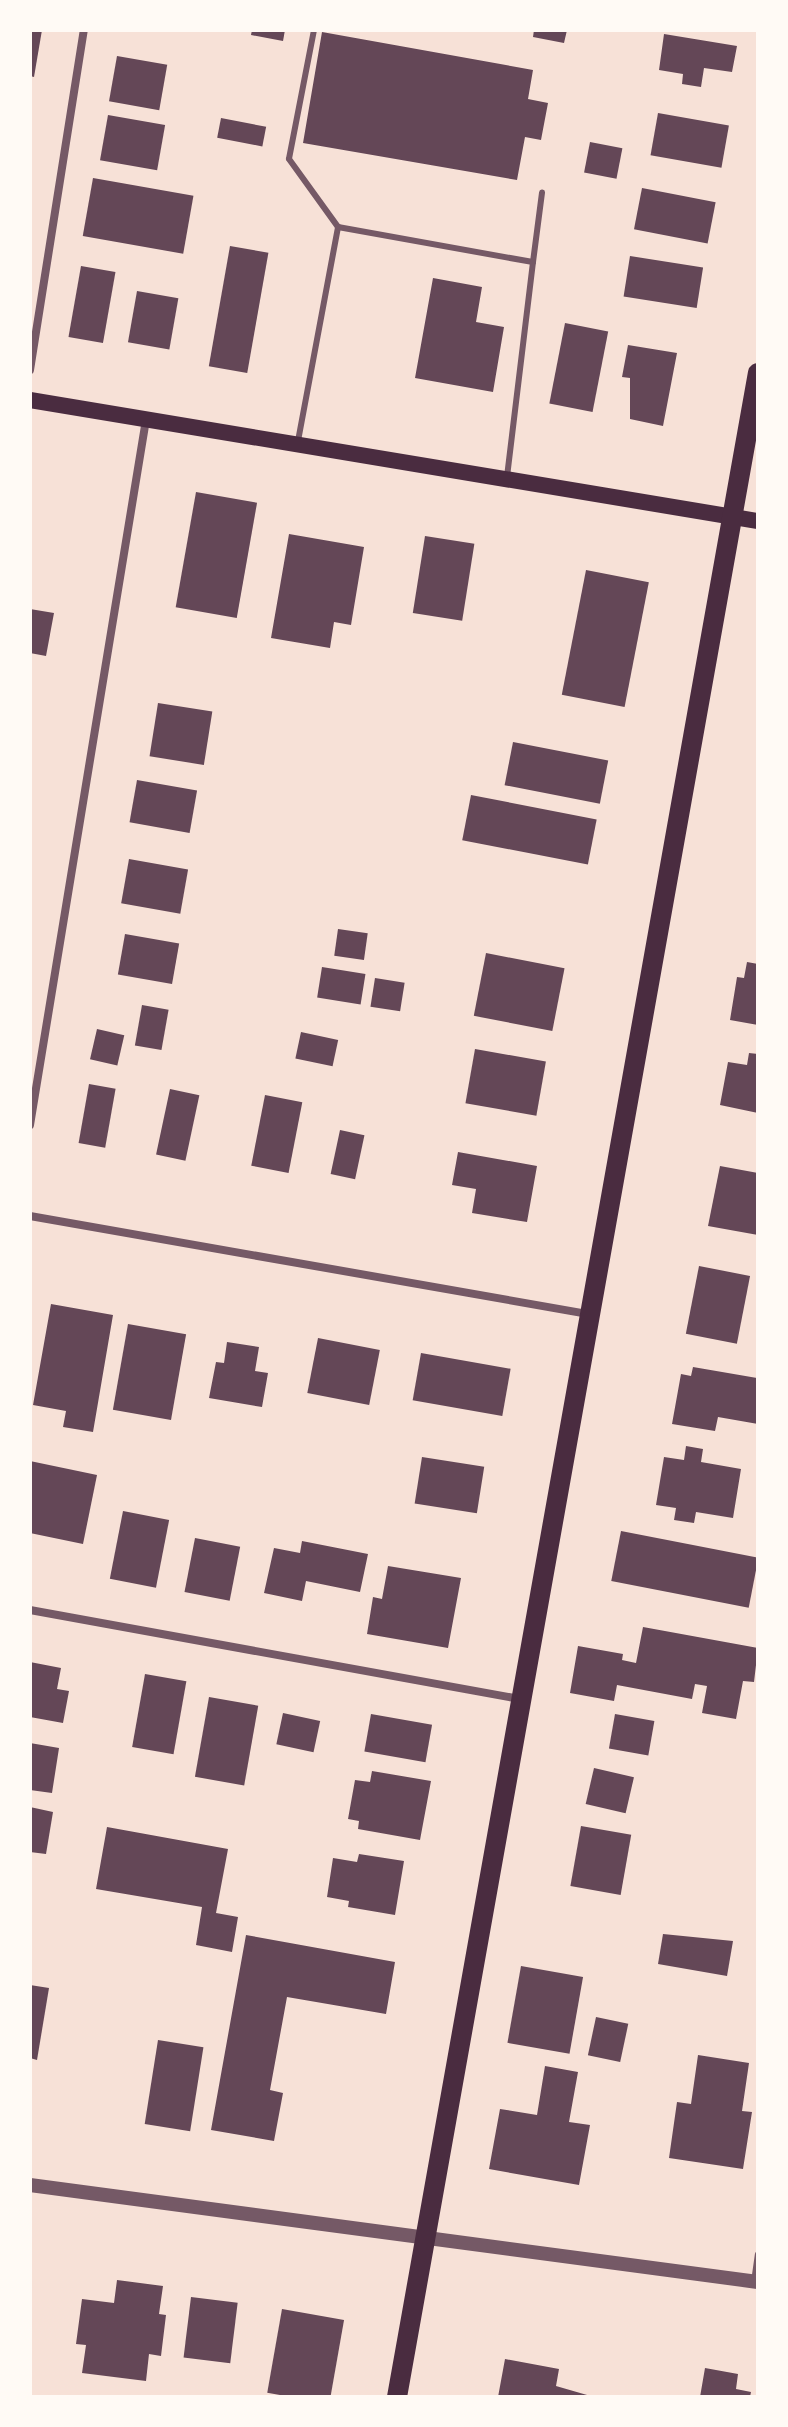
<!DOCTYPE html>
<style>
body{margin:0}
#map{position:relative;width:788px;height:2427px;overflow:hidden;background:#f7e1d7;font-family:Ubuntu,sans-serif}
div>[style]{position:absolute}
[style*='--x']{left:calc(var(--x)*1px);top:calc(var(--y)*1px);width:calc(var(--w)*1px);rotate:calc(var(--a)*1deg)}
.building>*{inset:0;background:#644757;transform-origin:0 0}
.service>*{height:6px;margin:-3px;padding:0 3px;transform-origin:3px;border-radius:3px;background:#755966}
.minor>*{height:8px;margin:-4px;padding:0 4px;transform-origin:4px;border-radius:4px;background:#755966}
.tertiary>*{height:14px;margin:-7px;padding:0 7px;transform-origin:7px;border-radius:7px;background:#755966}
.secondary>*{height:16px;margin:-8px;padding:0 8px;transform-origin:8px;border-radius:8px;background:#4a2c40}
.primary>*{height:20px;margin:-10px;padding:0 10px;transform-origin:10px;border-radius:10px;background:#4a2c40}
span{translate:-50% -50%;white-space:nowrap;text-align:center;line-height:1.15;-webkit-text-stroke:6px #fffaf5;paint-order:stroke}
.frame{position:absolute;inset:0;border:32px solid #fffaf5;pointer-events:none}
</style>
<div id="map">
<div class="building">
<i style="clip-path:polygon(30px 30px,42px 30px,34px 77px,30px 76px)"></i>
<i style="clip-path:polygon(252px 30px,285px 30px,283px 41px,251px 35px)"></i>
<i style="clip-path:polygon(534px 30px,567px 30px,564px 43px,533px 37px)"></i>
<i style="clip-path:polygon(322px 32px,533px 70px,528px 99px,548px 103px,541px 140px,525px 137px,517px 180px,303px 143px)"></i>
<i style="clip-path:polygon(664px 34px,737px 46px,732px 72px,704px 68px,701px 87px,682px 84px,683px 74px,659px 70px)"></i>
<i style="left:117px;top:56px;width:51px;height:46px;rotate:10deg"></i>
<i style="left:658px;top:113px;width:72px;height:43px;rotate:10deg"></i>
<i style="left:108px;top:115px;width:58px;height:46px;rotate:10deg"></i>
<i style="left:221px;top:118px;width:46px;height:20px;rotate:11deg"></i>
<i style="left:590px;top:142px;width:33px;height:31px;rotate:11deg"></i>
<i style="left:93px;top:178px;width:102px;height:59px;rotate:10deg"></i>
<i style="left:642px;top:188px;width:75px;height:42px;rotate:11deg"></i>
<i style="left:230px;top:246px;width:39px;height:122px;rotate:10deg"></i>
<i style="left:630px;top:256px;width:74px;height:41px;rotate:9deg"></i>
<i style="left:81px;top:266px;width:35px;height:72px;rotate:10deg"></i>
<i style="clip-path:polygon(433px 278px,482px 287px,476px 322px,504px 327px,493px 392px,415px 378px)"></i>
<i style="left:137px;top:291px;width:42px;height:52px;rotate:10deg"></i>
<i style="left:565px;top:323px;width:44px;height:82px;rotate:11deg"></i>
<i style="clip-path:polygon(628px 345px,677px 353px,663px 426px,630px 419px,630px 378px,622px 377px)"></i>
<i style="left:196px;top:492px;width:62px;height:117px;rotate:10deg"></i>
<i style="clip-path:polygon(289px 534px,364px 547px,351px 625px,334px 622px,330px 648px,271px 638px)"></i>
<i style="left:425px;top:536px;width:50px;height:78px;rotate:9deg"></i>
<i style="left:586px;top:570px;width:64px;height:127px;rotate:11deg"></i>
<i style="clip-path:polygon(30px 609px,54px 613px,46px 656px,30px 653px)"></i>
<i style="left:158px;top:703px;width:55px;height:54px;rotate:9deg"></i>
<i style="left:513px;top:742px;width:97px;height:44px;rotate:11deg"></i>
<i style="left:137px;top:780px;width:61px;height:43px;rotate:10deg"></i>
<i style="left:471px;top:795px;width:128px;height:46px;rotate:11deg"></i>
<i style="left:129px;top:859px;width:60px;height:45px;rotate:10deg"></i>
<i style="left:338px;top:929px;width:30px;height:27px;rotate:8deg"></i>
<i style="left:125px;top:934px;width:55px;height:41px;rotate:10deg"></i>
<i style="left:486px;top:953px;width:80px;height:64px;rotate:11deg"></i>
<i style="clip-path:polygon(747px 962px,758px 964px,758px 1025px,730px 1020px,737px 977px,744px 978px)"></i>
<i style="left:322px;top:967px;width:44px;height:31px;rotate:9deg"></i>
<i style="left:375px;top:978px;width:30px;height:29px;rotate:9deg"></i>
<i style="left:142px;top:1005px;width:27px;height:41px;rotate:10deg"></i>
<i style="left:97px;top:1029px;width:28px;height:31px;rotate:13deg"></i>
<i style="left:301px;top:1032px;width:38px;height:27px;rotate:12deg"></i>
<i style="left:475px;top:1049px;width:72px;height:55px;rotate:10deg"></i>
<i style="clip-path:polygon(749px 1053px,758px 1054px,758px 1113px,720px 1105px,728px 1062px,747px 1065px)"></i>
<i style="left:89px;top:1084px;width:27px;height:60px;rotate:10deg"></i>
<i style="left:170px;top:1089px;width:30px;height:67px;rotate:12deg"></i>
<i style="left:265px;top:1095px;width:38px;height:72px;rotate:11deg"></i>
<i style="left:340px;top:1130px;width:25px;height:45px;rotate:12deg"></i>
<i style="clip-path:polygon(458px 1152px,537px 1166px,527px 1222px,472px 1213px,476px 1189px,452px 1185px)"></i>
<i style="clip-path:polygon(720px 1166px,758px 1173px,758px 1235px,708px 1226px)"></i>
<i style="left:699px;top:1266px;width:52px;height:69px;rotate:11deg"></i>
<i style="clip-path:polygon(51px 1304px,113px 1315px,93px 1432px,63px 1427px,66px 1411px,33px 1405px)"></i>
<i style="left:128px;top:1324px;width:59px;height:87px;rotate:10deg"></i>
<i style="left:318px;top:1338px;width:63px;height:56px;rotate:11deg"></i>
<i style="clip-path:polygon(227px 1342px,259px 1347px,255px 1371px,268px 1373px,262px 1407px,209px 1398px,216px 1362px,224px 1363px)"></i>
<i style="left:421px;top:1353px;width:91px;height:48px;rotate:10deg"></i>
<i style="clip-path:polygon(693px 1367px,757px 1378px,758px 1424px,718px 1417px,715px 1431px,672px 1424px,681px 1374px,691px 1376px)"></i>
<i style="clip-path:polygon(686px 1446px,703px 1449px,701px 1462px,741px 1469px,733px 1518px,696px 1512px,694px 1523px,674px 1520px,676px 1508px,656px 1505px,664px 1457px,684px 1460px)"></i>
<i style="left:422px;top:1457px;width:63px;height:47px;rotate:9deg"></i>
<i style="clip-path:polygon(30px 1461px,97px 1475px,83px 1544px,30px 1533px)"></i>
<i style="left:123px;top:1511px;width:47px;height:69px;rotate:11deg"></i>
<i style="left:621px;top:1531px;width:140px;height:51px;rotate:11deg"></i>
<i style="left:195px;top:1538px;width:46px;height:55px;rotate:11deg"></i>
<i style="clip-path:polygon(302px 1541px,368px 1554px,360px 1592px,306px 1581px,302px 1601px,264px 1593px,274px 1548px,300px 1553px)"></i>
<i style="clip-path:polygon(388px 1566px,461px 1578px,448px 1648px,367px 1634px,373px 1597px,382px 1599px)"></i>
<i style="clip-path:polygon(643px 1627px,758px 1648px,754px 1682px,743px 1681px,736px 1719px,702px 1713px,707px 1686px,695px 1684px,692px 1699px,617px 1685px,614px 1701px,570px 1693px,578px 1646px,623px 1654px,622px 1660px,636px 1663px)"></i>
<i style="clip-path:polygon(30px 1662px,61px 1668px,57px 1689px,69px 1691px,63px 1723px,30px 1717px)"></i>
<i style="left:145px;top:1674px;width:42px;height:74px;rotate:10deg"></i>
<i style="left:209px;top:1697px;width:50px;height:81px;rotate:10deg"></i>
<i style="left:283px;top:1713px;width:38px;height:32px;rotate:12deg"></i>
<i style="left:371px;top:1714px;width:62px;height:38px;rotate:10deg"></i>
<i style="left:615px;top:1714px;width:40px;height:35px;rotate:10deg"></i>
<i style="clip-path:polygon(30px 1743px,59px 1748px,52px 1793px,30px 1790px)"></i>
<i style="left:594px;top:1768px;width:41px;height:37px;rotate:13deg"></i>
<i style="clip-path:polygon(372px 1771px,431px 1781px,420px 1840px,358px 1829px,359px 1821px,348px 1819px,355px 1780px,370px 1782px)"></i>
<i style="clip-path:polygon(30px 1807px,53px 1812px,46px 1854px,30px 1852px)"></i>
<i style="left:581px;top:1826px;width:51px;height:61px;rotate:10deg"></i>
<i style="clip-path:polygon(107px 1827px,228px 1849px,216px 1913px,238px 1917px,232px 1952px,196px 1945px,202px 1907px,96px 1889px)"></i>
<i style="clip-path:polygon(359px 1854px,404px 1861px,395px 1915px,348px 1907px,349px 1901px,327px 1897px,333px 1858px,357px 1862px)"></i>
<i style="clip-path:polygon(663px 1934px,733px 1941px,727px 1976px,658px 1964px)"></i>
<i style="clip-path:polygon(246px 1935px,395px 1962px,386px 2014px,287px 1997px,270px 2090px,283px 2093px,274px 2141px,211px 2130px)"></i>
<i style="left:521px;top:1966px;width:63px;height:78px;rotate:10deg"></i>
<i style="clip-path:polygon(30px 1985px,49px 1988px,37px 2060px,30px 2058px)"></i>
<i style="left:596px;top:2017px;width:33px;height:39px;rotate:12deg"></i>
<i style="left:158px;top:2040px;width:46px;height:85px;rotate:9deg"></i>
<i style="clip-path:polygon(698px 2055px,749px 2063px,742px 2111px,752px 2112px,743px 2169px,669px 2158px,677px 2102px,691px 2104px)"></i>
<i style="clip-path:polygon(545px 2066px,578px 2072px,569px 2122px,590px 2125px,579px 2185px,489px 2169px,500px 2109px,537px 2115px)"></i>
<i style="clip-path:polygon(117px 2280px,163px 2286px,159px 2314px,166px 2315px,161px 2356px,149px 2354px,146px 2381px,82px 2373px,86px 2345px,76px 2344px,82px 2299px,114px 2303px)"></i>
<i style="left:191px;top:2297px;width:47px;height:61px;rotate:7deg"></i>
<i style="left:282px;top:2309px;width:63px;height:85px;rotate:10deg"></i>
<i style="clip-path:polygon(505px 2359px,559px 2369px,556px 2386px,594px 2397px,498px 2397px)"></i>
<i style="clip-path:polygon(705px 2368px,738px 2374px,736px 2389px,751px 2392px,750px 2397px,700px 2397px)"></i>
</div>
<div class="service">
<i style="--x:314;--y:30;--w:131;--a:101"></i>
<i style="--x:289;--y:159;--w:84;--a:54.2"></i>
<i style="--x:533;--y:262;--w:70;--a:-82.6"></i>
<i style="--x:298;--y:441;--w:218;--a:-79.4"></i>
<i style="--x:338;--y:227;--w:198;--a:10.2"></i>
<i style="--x:533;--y:262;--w:217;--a:96.9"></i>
<i style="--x:754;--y:2282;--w:28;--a:-82"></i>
</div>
<div class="minor">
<i style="--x:30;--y:370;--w:344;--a:-81"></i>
<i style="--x:30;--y:1125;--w:714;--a:-80.66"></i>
<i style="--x:30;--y:1216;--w:567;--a:9.96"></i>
<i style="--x:30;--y:1610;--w:496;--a:10.3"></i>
</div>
<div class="tertiary">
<i style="--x:30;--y:2185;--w:734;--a:7.59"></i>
</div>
<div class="secondary">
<i style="--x:30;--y:400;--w:738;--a:9.44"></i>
</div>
<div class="primary">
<i style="--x:397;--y:2397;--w:2056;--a:-79.89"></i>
</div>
<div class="frame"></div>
</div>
